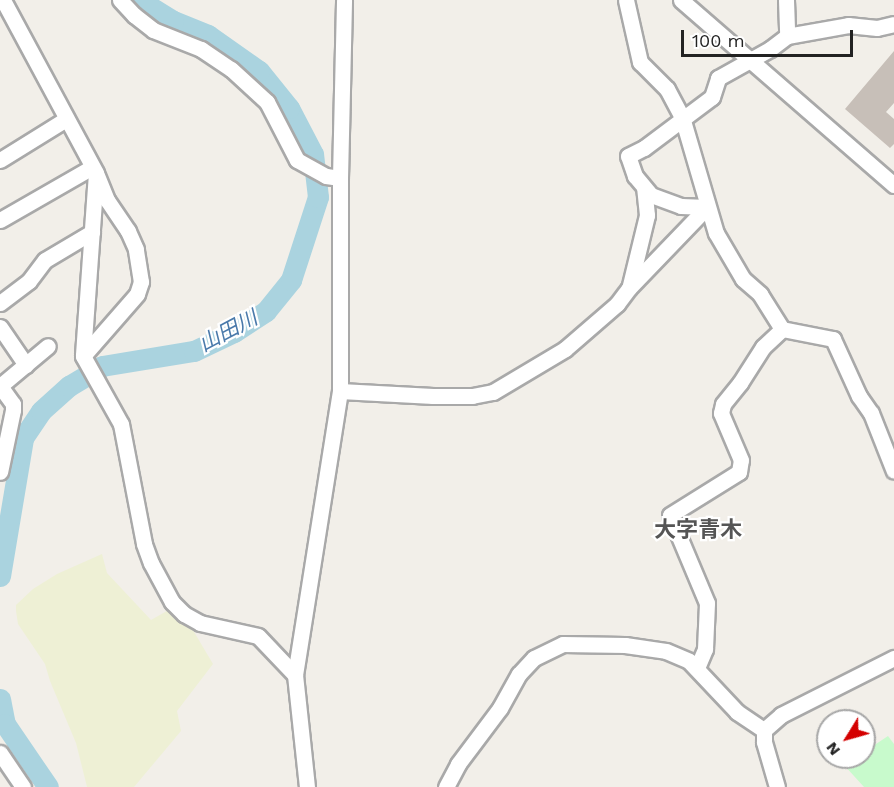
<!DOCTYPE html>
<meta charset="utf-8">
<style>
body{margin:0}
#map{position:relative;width:894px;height:787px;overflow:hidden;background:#f2efe9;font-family:"Work Sans","Noto Sans JP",sans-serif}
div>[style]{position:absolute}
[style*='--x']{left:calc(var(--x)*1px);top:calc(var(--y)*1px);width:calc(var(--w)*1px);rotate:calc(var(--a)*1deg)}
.farmland>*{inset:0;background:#eef0d5}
.park>*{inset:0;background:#c8facc}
.river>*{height:21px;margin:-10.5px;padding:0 10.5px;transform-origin:10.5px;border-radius:10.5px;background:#aad3df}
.building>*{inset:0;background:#c7bfb8}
.roads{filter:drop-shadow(2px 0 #a9a9a9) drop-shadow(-2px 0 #a9a9a9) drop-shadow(0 2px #a9a9a9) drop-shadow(0 -2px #a9a9a9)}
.minor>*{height:15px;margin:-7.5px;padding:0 7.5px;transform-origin:7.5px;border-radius:7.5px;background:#fff}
span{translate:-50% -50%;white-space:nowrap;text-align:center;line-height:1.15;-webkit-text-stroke:4.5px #fff;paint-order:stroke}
.water-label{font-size:21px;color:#4a7aab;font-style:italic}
.quarter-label{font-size:22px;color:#555;font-weight:700}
.north{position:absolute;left:816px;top:709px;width:60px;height:60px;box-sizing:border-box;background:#fff;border:2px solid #a7a7a7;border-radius:50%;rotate:233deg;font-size:16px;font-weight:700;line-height:24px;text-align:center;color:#222}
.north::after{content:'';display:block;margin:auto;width:21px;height:27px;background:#d40000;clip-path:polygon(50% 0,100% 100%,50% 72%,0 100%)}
.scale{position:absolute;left:681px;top:30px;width:172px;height:27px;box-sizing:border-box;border:3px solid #222;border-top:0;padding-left:8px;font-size:18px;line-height:21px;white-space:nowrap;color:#222;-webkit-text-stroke:4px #fff;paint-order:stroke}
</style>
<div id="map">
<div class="farmland">
<i style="clip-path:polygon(102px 554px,107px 573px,151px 620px,172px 608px,187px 620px,213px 664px,177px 711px,181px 731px,134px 787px,87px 787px,76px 743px,50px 681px,45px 664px,18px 624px,16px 611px,16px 605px,33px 589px,57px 574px)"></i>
</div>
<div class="park">
<i style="clip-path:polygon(888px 736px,894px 744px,894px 787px,864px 787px,844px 765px,856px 757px,864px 757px,864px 752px)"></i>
</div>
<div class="river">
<i style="--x:0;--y:576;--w:140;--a:-80.5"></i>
<i style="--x:23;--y:438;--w:32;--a:-56"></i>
<i style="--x:41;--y:411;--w:38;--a:-42"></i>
<i style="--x:69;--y:386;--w:39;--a:-31"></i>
<i style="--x:102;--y:366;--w:93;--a:-9.3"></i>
<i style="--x:194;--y:351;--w:44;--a:-25.4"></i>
<i style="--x:234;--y:332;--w:38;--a:-33"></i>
<i style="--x:266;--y:311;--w:40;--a:-51"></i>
<i style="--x:291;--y:280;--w:87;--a:-72"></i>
<i style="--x:318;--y:197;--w:43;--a:-96.6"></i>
<i style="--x:313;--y:154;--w:52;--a:-117.6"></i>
<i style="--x:289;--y:108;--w:48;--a:-129"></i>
<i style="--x:259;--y:71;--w:62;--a:-144.8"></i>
<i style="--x:208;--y:35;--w:38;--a:-158"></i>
<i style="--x:173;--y:21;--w:40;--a:-148"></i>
<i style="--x:0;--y:699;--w:25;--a:79"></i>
<i style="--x:5;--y:724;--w:76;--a:55.7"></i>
</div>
<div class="building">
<i style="clip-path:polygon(894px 51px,894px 103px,886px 112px,894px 119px,894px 144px,890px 148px,845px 109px)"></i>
</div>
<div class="roads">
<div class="minor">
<i style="--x:3;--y:0;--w:196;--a:61.7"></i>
<i style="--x:96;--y:173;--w:183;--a:94.1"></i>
<i style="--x:83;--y:356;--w:78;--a:60.8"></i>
<i style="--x:121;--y:424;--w:122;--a:79.1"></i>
<i style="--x:144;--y:544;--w:20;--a:70"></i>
<i style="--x:151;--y:563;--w:44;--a:61.7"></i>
<i style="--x:172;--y:602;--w:17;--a:45"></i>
<i style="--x:184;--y:614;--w:18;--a:29"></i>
<i style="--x:200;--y:623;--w:59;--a:12.6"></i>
<i style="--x:258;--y:636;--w:54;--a:46.5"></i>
<i style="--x:120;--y:0;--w:21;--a:47"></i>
<i style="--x:134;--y:15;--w:24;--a:38"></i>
<i style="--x:153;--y:30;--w:52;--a:21.6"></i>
<i style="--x:201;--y:49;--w:36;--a:34"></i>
<i style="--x:231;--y:69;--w:49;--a:42.5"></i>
<i style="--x:267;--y:102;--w:65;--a:62.7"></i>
<i style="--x:297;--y:160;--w:33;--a:29"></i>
<i style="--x:326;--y:176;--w:14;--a:8"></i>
<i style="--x:626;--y:0;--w:64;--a:77.3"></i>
<i style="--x:640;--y:62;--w:38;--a:45"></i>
<i style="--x:667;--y:89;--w:32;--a:62"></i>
<i style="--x:682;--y:117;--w:121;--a:73.7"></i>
<i style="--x:716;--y:233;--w:53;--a:59.6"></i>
<i style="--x:743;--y:279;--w:23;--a:41"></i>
<i style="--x:760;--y:294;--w:41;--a:57.8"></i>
<i style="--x:782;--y:329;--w:52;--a:11.1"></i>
<i style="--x:833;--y:339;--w:63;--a:65.5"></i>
<i style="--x:859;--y:396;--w:21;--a:55"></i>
<i style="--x:871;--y:413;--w:62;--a:68.4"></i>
<i style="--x:681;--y:0;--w:282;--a:41"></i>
<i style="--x:786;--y:0;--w:36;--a:88"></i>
<i style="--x:0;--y:160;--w:78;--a:-31.8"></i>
<i style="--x:707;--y:207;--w:26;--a:-178"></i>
<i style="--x:681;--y:206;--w:32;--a:-160"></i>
<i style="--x:651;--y:195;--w:25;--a:-130"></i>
<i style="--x:635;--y:176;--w:21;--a:-109"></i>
<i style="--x:628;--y:156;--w:18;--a:-27"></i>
<i style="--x:644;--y:148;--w:85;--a:-36.9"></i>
<i style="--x:712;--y:97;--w:20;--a:-72"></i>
<i style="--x:718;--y:78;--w:60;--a:-29.1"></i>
<i style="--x:770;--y:49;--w:21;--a:-37"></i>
<i style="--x:787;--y:36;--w:62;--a:-10.2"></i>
<i style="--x:848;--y:25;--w:29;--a:6"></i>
<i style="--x:877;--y:28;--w:17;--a:-13"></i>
<i style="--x:0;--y:220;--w:106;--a:-29.9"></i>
<i style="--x:630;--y:285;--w:72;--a:-76.3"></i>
<i style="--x:647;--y:215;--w:27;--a:-96"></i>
<i style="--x:0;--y:303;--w:36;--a:-37"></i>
<i style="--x:29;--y:281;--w:26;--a:-53"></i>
<i style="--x:45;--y:260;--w:55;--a:-30.8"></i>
<i style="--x:0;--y:327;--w:46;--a:55.6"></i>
<i style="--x:83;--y:356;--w:82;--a:-48.9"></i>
<i style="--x:137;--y:294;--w:13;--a:-72"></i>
<i style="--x:141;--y:282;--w:33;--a:-99"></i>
<i style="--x:136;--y:249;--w:20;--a:-114"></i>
<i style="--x:128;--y:231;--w:37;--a:-124"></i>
<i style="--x:107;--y:200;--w:27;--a:-112"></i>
<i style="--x:0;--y:386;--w:22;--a:54"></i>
<i style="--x:13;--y:404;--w:6;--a:90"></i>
<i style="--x:13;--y:410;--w:63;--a:101.8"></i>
<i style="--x:0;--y:386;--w:62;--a:-39.8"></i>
<i style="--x:340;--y:391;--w:93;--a:3.1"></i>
<i style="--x:433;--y:396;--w:39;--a:0"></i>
<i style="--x:472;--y:396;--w:21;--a:-11"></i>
<i style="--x:493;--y:392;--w:84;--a:-30.8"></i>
<i style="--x:565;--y:349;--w:69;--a:-40.9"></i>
<i style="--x:617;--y:304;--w:20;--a:-53"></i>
<i style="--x:629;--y:288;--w:112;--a:-46.1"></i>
<i style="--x:697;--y:668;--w:21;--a:-67"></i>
<i style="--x:705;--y:649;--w:46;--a:-87.5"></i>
<i style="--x:707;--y:603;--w:95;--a:-112.8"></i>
<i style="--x:670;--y:515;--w:81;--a:-31.9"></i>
<i style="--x:739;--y:472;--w:12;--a:-81"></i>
<i style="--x:741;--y:460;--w:51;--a:-113.1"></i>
<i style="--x:721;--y:413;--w:9;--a:-77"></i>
<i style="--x:723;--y:404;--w:27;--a:-51"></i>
<i style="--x:740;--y:383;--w:43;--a:-57.4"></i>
<i style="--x:763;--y:347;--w:26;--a:-43"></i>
<i style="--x:0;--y:753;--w:41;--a:55.9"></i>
<i style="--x:307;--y:787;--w:113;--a:-96.1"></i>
<i style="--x:295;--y:675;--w:288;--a:-81"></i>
<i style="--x:340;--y:391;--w:213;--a:-90"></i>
<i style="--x:340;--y:178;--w:178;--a:-88.7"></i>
<i style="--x:446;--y:787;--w:26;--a:-62"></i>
<i style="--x:458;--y:764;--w:70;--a:-53.1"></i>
<i style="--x:500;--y:708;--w:39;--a:-61"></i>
<i style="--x:519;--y:674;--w:22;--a:-47"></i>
<i style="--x:534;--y:658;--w:32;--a:-26"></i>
<i style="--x:563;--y:644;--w:62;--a:0.9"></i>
<i style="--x:625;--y:645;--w:41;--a:8.3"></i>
<i style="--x:666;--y:651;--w:25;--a:23"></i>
<i style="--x:689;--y:661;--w:70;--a:46.7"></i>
<i style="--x:737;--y:712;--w:32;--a:34"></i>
<i style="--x:777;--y:787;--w:47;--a:-106.1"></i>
<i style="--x:764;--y:742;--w:12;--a:-90"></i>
<i style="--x:764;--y:730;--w:23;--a:-41"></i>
<i style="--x:781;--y:715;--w:127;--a:-26.8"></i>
</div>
</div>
<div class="water-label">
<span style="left:228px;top:331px;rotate:-28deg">山田川</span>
</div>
<div class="quarter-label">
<span style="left:698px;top:530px">大字青木</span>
</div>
<div class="north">N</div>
<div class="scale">100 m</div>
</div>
